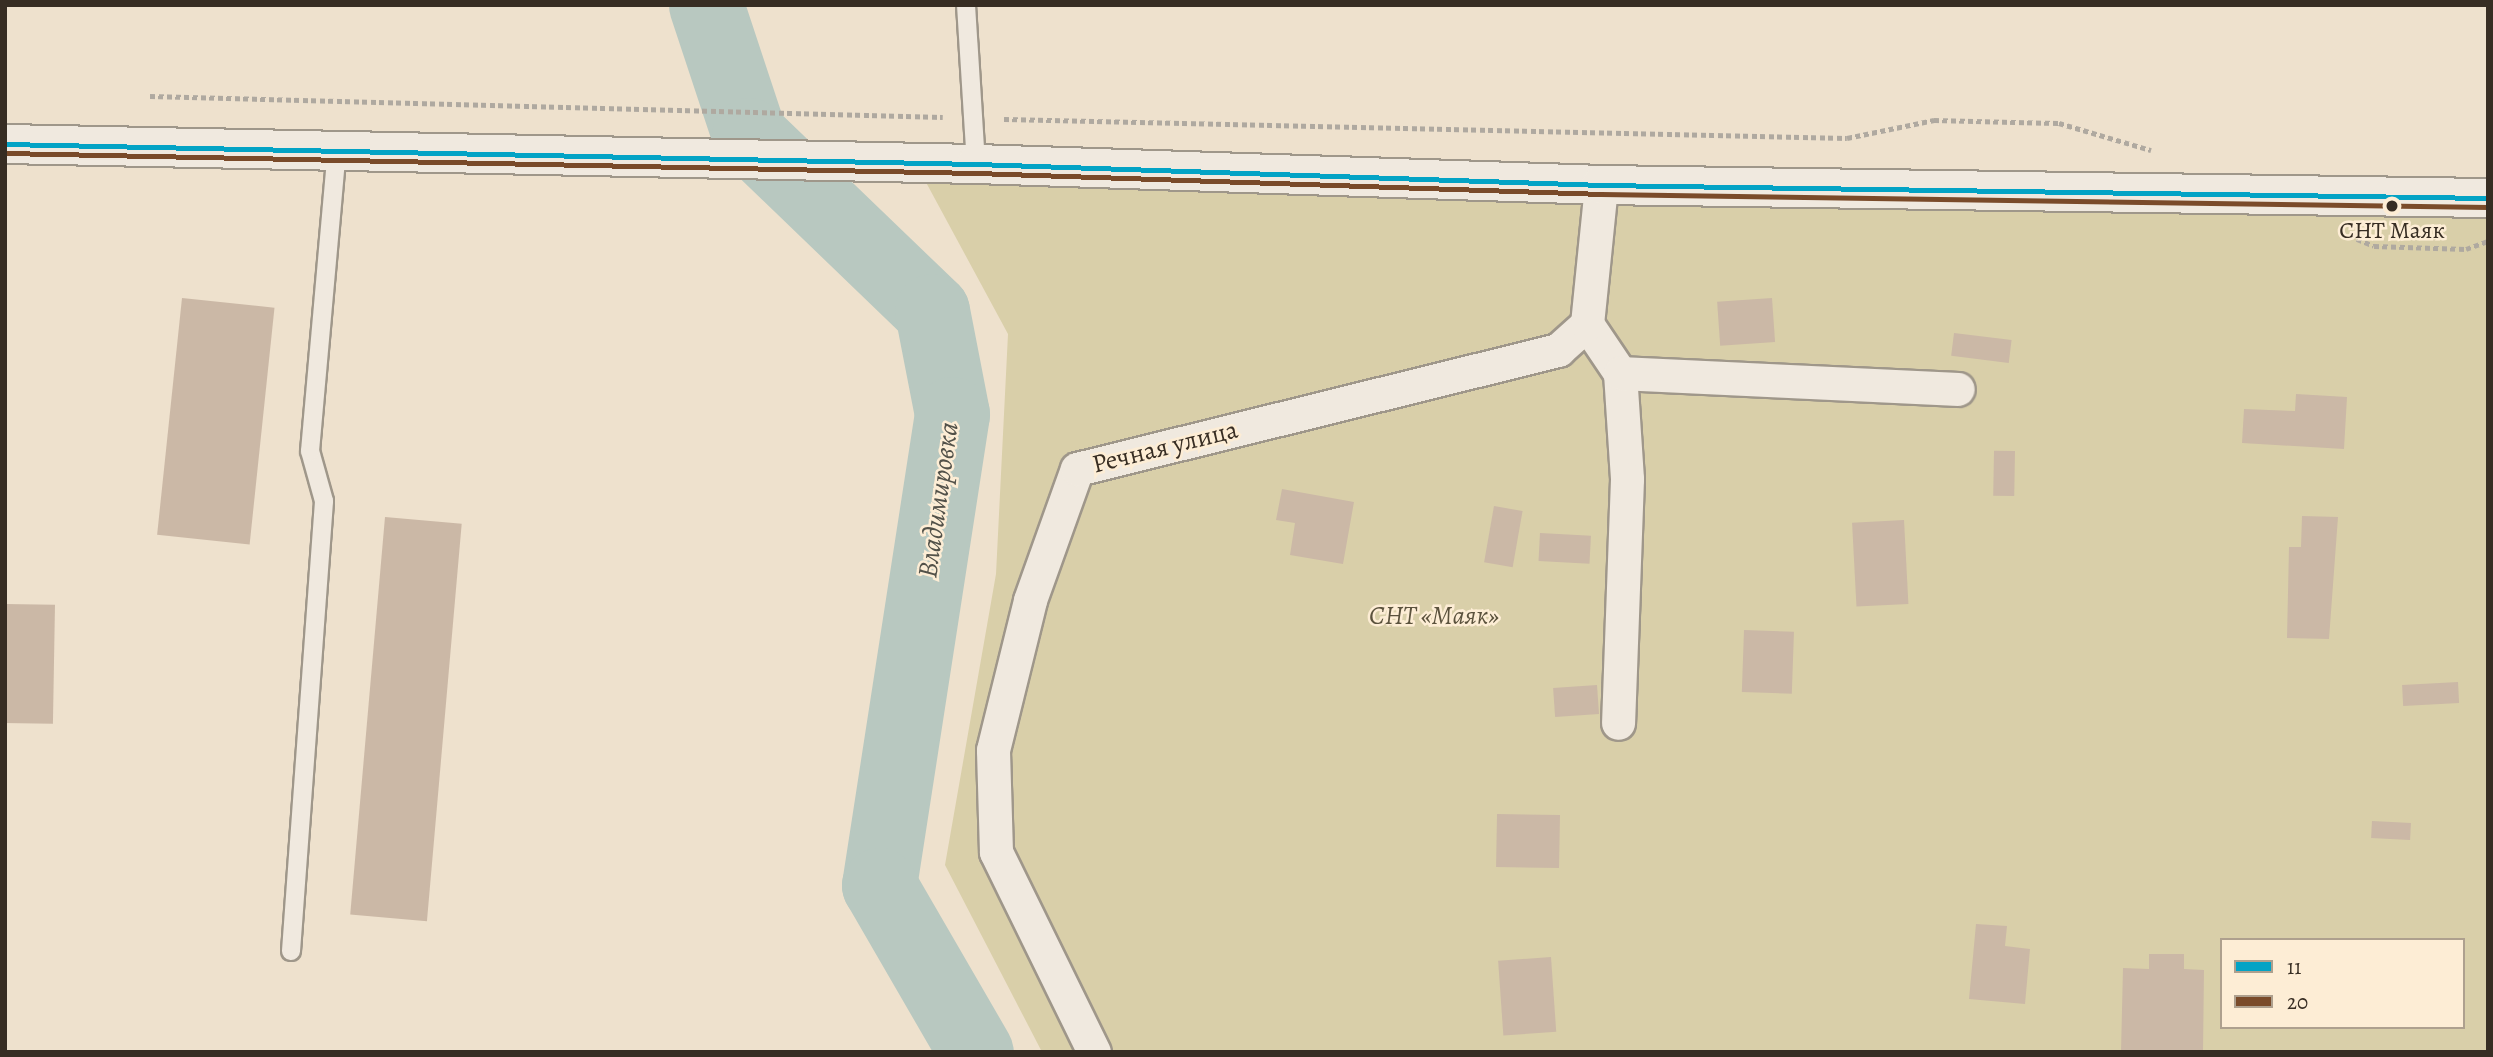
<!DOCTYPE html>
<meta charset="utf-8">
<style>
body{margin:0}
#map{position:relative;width:2493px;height:1057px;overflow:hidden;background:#eee1cd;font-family:Alegreya,serif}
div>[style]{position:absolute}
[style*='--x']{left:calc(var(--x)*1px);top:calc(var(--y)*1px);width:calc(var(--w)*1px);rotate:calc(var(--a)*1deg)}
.green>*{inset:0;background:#d9cfa9}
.river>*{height:75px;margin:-37.5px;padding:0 37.5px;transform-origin:37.5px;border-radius:37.5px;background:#b8c8c0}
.building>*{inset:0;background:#cbb8a6;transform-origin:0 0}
.path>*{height:4.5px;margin-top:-2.25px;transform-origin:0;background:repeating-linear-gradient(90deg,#afa9a0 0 5px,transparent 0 8.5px)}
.roads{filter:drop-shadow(2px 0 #9f978a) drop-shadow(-2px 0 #9f978a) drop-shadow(0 2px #9f978a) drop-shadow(0 -2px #9f978a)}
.service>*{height:18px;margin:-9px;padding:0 9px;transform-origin:9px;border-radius:9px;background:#f0e9df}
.minor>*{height:33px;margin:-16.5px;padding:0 16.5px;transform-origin:16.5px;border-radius:16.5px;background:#f0e9df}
.tertiary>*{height:38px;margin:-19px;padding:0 19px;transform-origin:19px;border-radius:19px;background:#f0e9df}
.bus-1>*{height:5px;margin:-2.5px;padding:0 2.5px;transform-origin:2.5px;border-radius:2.5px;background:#03a3c5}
.bus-2>*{height:5px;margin:-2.5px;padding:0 2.5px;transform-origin:2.5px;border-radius:2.5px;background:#7a4b2a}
.dots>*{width:19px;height:19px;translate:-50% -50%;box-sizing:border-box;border:4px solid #fdedd5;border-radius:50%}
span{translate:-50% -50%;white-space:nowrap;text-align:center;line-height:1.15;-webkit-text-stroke:5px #fdedd5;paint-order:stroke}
.bus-label{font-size:24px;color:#372d23}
.street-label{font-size:26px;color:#372d23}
.park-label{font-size:26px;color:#5b523d;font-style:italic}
.water-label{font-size:28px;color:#525149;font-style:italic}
.frame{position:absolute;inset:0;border:7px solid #372d23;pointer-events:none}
.legend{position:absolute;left:2220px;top:938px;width:245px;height:91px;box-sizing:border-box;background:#fdedd5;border:2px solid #aea08e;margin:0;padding:9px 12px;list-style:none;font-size:21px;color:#372d23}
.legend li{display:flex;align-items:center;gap:14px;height:35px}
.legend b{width:35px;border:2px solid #aea08e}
</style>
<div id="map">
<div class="green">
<i style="clip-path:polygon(evenodd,915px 162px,2488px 198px,2488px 1052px,1042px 1052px,945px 865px,996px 574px,1008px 334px,915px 162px,2222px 940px,2463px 940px,2463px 1027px,2222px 1027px,2222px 940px)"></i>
</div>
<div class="river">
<i style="--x:706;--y:5;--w:137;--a:71.7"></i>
<i style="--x:749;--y:135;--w:254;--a:43.9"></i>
<i style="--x:932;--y:311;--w:105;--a:79"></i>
<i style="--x:952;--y:414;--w:477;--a:98.8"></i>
<i style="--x:879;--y:885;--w:193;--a:59.9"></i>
</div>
<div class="building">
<i style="left:182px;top:298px;width:93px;height:238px;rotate:6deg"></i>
<i style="left:1772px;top:298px;width:44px;height:55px;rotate:86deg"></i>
<i style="left:1954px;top:333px;width:58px;height:23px;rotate:7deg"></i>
<i style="clip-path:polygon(2296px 394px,2347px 397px,2344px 449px,2242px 443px,2244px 409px,2295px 411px)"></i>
<i style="left:2015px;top:451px;width:45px;height:21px;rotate:91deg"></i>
<i style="clip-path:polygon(1282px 489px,1354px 502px,1343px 564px,1290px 555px,1295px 523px,1276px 520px)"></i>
<i style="left:1494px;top:506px;width:29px;height:57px;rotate:10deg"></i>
<i style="clip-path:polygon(2302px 516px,2338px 517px,2329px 639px,2287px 638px,2289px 547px,2301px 547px)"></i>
<i style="left:385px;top:517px;width:77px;height:399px;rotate:5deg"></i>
<i style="left:1904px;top:520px;width:84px;height:52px;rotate:87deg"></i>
<i style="left:1540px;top:533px;width:51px;height:28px;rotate:3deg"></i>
<i style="left:5px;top:604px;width:50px;height:119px;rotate:1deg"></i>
<i style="left:1744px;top:630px;width:50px;height:62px;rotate:2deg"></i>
<i style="left:2458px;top:682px;width:21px;height:56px;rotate:87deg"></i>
<i style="left:1597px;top:685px;width:29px;height:44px;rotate:86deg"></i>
<i style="left:1497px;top:814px;width:63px;height:53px;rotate:1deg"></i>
<i style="left:2372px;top:821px;width:39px;height:17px;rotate:3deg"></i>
<i style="clip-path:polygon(1976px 924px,2007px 926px,2005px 946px,2030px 949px,2025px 1004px,1969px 999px)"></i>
<i style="clip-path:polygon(2149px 954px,2184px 954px,2184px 969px,2204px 970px,2203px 1052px,2121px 1052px,2123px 968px,2149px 969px)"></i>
<i style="left:1551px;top:957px;width:75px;height:53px;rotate:86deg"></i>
</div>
<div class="path">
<i style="--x:150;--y:96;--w:793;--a:1.52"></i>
<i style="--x:1004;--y:119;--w:843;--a:1.29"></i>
<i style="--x:1847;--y:138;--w:89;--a:-11.7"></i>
<i style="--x:1934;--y:120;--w:125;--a:1.4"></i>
<i style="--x:2059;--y:123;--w:96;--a:16.4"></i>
<i style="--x:2357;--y:239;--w:18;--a:22"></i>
<i style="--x:2374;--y:246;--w:92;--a:1.9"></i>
<i style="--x:2466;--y:249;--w:23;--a:-20"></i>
</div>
<div class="roads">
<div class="service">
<i style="--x:966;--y:5;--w:159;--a:86.4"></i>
<i style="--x:291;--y:951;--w:451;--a:-85.8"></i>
<i style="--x:324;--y:501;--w:52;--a:-105.6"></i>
<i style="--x:310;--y:451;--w:302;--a:-84.9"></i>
</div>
<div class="minor">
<i style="--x:1587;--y:324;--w:59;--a:56"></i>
<i style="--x:1620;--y:373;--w:106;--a:86.2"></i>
<i style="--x:1627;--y:479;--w:244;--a:92.1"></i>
<i style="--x:1620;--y:373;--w:338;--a:2.7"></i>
<i style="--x:1094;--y:1052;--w:223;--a:-116.1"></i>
<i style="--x:996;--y:852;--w:102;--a:-91.7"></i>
<i style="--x:993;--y:750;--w:154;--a:-76.1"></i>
<i style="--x:1030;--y:600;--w:139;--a:-70.3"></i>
<i style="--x:1077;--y:469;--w:496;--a:-13.9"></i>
<i style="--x:1558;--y:350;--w:39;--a:-42"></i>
<i style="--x:1587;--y:324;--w:140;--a:-84.2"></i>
</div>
<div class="tertiary">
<i style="--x:5;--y:144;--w:971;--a:1.18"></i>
<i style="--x:976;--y:164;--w:625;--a:1.92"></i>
<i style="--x:1601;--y:185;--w:887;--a:0.84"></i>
</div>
</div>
<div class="bus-1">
<i style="--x:5;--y:144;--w:971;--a:1.18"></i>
<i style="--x:976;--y:164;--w:625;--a:1.92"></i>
<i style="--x:1601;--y:185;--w:887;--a:0.84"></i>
</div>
<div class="bus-2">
<i style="--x:5;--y:153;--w:971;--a:1.18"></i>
<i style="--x:976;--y:173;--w:625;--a:1.92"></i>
<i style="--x:1601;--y:194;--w:887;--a:0.84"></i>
</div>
<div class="dots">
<i style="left:2392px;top:206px;background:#372d23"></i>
</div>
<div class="bus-label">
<span style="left:2392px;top:231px">СНТ Маяк</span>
</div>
<div class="street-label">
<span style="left:1165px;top:447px;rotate:-14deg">Речная улица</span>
</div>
<div class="park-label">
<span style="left:1434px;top:616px">СНТ «Маяк»</span>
</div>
<div class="water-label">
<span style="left:938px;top:500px;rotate:-82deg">Владимировка</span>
</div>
<div class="frame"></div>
<ul class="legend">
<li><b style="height:9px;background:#03a3c5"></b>11</li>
<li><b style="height:9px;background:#7a4b2a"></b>20</li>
</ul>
</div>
